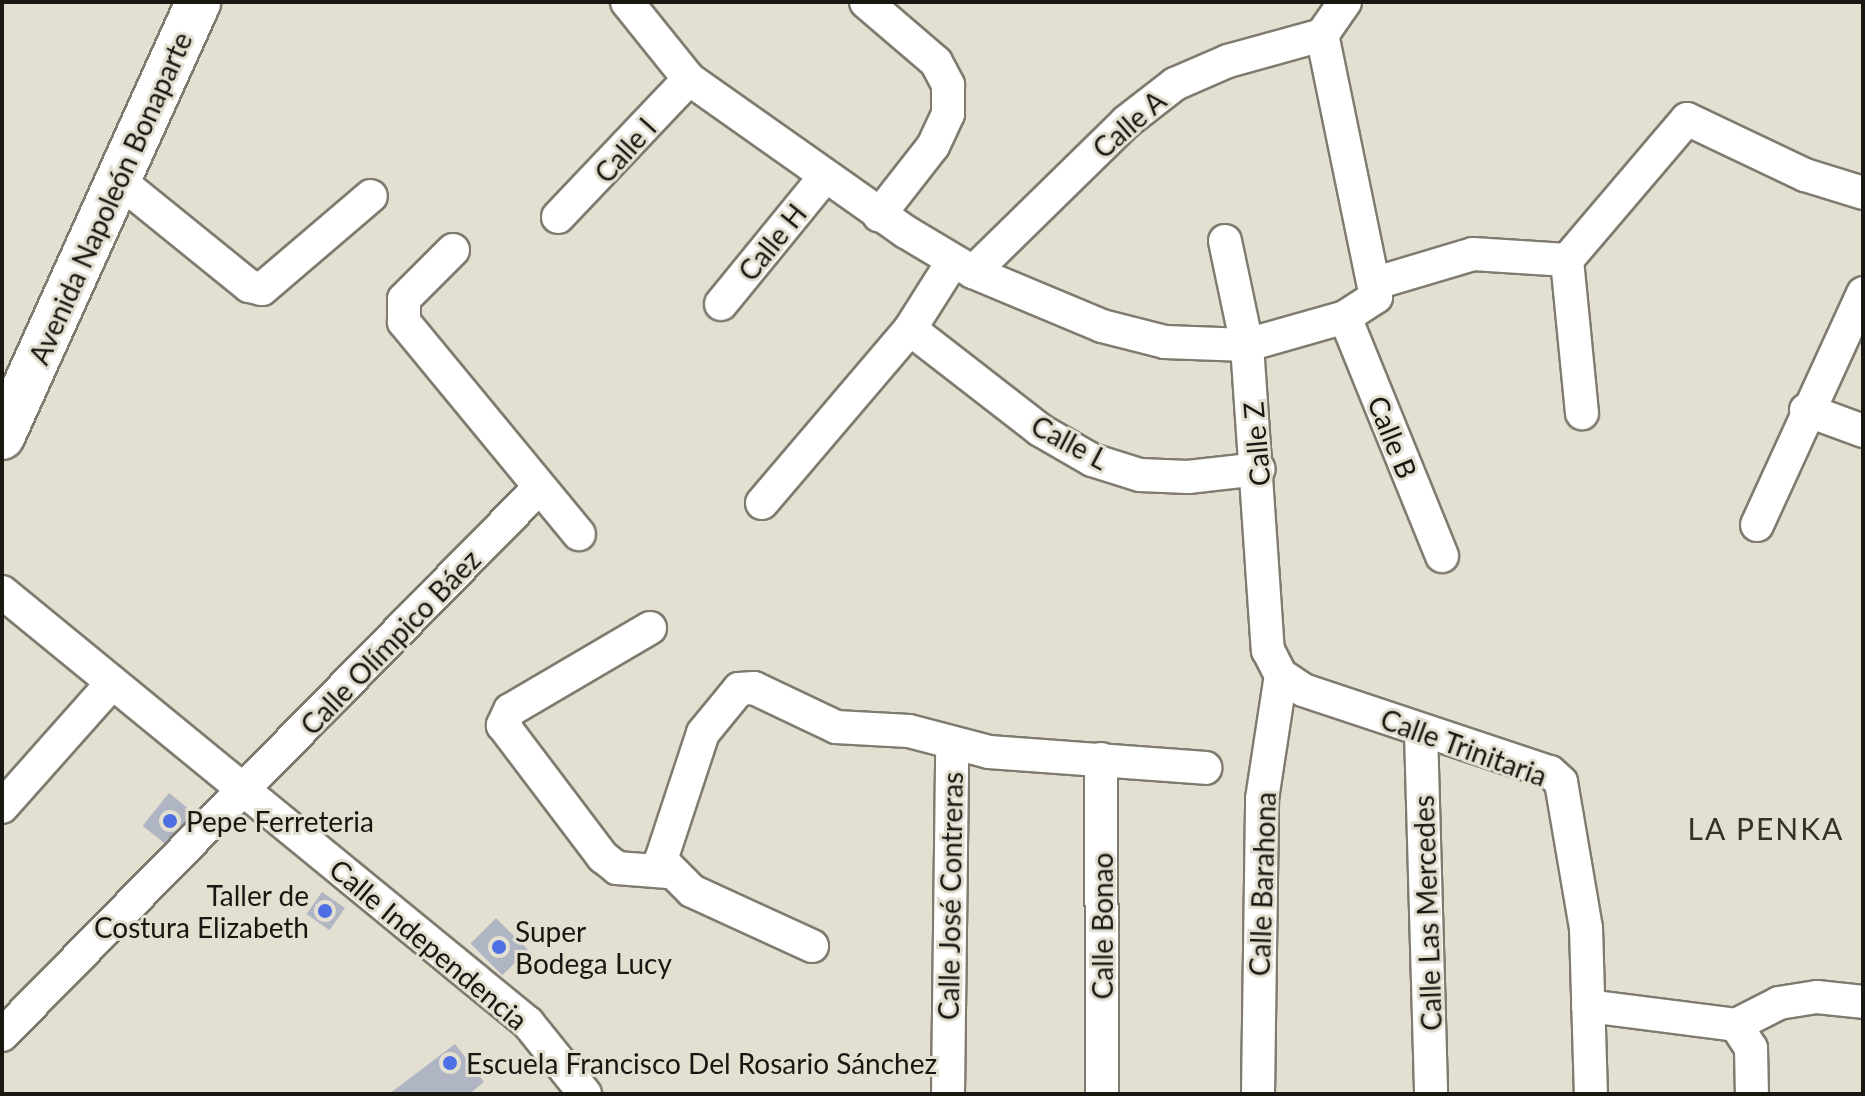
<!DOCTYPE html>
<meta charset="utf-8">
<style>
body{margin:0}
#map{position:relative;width:1865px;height:1096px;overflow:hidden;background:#e3dfd1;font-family:Lato,sans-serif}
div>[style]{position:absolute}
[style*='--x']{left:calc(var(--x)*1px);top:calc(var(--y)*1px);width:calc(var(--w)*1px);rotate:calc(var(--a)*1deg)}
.building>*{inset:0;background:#b0b5c3;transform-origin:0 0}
.roads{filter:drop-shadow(2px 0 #7f7b6e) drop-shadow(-2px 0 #7f7b6e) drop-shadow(0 2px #7f7b6e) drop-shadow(0 -2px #7f7b6e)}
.street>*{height:32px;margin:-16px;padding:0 16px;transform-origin:16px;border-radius:16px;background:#fff}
.secondary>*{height:44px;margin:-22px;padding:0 22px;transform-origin:22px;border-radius:22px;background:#fff}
.dots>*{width:22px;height:22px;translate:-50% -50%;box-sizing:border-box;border:4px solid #e3dfd1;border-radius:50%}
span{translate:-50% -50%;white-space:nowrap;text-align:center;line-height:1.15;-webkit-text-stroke:6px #e3dfd1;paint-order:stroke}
.street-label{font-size:28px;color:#181712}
.poi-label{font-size:28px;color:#181712}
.left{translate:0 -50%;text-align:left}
.right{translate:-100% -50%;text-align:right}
.neighbourhood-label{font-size:30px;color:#353226;letter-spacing:2px}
.frame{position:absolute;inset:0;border:4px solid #181712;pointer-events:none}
</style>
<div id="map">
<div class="building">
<i style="left:169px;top:793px;width:38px;height:42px;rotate:39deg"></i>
<i style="left:322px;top:892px;width:28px;height:27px;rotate:35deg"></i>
<i style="left:496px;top:918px;width:45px;height:36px;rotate:45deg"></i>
<i style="clip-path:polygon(455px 1044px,484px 1082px,469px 1094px,389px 1094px)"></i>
</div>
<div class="roads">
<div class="street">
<i style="--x:627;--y:2;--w:99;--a:51.2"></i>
<i style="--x:689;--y:79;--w:266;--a:35.2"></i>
<i style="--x:906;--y:232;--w:78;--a:30.8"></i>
<i style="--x:973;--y:272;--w:140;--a:22.7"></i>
<i style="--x:1102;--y:326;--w:65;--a:14.3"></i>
<i style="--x:1165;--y:342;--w:82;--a:2.1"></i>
<i style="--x:1247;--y:345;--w:102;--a:-15.9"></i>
<i style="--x:1345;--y:317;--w:37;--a:-33"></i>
<i style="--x:1376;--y:297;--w:268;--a:-101.6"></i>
<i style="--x:866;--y:2;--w:92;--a:40.6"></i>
<i style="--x:936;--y:62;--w:26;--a:62"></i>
<i style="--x:948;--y:85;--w:29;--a:90"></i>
<i style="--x:948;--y:114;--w:35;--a:115"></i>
<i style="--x:933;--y:146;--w:88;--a:128"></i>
<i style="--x:1322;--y:35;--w:40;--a:-55.1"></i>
<i style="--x:117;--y:179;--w:170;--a:39"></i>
<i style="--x:249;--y:286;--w:13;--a:13"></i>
<i style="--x:262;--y:289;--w:143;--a:-40.5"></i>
<i style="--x:558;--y:217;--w:190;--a:-46.5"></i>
<i style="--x:1225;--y:241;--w:106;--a:78.1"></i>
<i style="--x:1247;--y:345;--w:306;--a:86.1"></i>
<i style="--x:1268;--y:650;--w:28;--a:63"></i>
<i style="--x:1281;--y:675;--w:27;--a:34"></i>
<i style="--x:1303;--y:690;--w:260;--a:18.4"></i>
<i style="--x:1550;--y:772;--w:15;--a:42"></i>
<i style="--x:1561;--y:782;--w:148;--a:80.3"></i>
<i style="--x:1586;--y:928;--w:166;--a:88.3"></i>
<i style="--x:453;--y:250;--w:69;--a:135"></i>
<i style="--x:404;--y:299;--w:23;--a:90"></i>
<i style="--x:404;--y:322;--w:275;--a:50.5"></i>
<i style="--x:1567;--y:260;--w:154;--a:84.4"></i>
<i style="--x:973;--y:272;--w:214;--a:-44.4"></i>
<i style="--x:1126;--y:122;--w:62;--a:-37.8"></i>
<i style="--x:1175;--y:84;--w:58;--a:-23.5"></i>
<i style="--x:1228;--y:61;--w:98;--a:-15.5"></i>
<i style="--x:1376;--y:283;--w:101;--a:-16.6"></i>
<i style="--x:1473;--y:254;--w:94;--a:3.7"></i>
<i style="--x:1567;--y:260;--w:185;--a:-49.6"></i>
<i style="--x:1687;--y:119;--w:131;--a:25.4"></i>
<i style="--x:1805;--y:175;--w:61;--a:17.2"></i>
<i style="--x:721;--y:304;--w:161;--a:-50.8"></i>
<i style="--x:1345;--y:317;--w:258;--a:67.9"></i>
<i style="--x:910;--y:329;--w:165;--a:37.8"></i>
<i style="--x:1040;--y:430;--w:60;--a:30"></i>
<i style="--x:1092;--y:460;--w:50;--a:17.4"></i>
<i style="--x:1140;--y:475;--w:48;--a:2.4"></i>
<i style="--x:1188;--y:477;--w:71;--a:-6.4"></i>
<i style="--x:1806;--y:410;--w:61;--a:20.2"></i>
<i style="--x:762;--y:503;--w:228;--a:-49.6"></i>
<i style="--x:910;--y:329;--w:80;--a:-57.7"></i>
<i style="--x:1757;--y:525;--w:255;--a:-65.4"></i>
<i style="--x:2;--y:592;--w:680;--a:39.33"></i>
<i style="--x:528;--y:1023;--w:91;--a:51.2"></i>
<i style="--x:650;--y:628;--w:162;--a:149.6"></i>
<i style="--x:510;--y:710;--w:17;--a:115"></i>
<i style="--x:503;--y:725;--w:166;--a:52.9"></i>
<i style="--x:603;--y:857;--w:18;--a:38"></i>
<i style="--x:617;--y:868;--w:51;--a:4.5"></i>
<i style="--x:1421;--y:732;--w:362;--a:88.4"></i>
<i style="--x:1101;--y:759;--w:335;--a:89.8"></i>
<i style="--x:2;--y:807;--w:166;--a:-48.4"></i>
<i style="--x:812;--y:946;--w:132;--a:-155.4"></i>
<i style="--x:692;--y:891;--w:44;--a:-135"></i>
<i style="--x:661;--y:860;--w:134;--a:-71.7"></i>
<i style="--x:703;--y:733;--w:57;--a:-50.7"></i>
<i style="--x:739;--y:689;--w:15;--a:-4"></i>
<i style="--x:754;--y:688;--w:91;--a:25.4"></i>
<i style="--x:836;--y:727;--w:73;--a:3.1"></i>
<i style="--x:909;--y:731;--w:83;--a:14.7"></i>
<i style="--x:989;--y:752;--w:217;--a:4.2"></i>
<i style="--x:1588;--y:1006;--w:149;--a:7.3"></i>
<i style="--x:1736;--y:1025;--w:27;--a:57"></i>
<i style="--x:1751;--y:1048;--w:46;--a:88.8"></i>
<i style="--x:1736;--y:1025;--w:48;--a:-27.1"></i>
<i style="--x:1779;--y:1003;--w:38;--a:-9"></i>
<i style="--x:1817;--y:997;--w:46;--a:6.2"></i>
<i style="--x:2;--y:1035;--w:764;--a:-45.53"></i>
<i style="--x:948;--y:1094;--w:348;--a:-89.3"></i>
<i style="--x:1258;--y:1094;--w:295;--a:-89.2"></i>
<i style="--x:1262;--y:799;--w:125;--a:-81.3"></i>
</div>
<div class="secondary">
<i style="--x:2;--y:437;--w:477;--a:-65.7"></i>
</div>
</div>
<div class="dots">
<i style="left:170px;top:821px;background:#4d6fe3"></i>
<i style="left:325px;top:911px;background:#4d6fe3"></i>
<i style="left:499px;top:947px;background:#4d6fe3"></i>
<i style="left:450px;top:1063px;background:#4d6fe3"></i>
</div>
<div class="street-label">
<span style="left:1129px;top:124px;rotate:-41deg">Calle A</span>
<span style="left:625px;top:150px;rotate:-48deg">Calle I</span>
<span style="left:110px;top:198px;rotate:-66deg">Avenida Napoleón Bonaparte</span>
<span style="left:772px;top:242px;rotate:-51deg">Calle H</span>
<span style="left:1393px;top:437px;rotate:68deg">Calle B</span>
<span style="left:1070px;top:442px;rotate:28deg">Calle L</span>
<span style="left:1256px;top:444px;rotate:-95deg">Calle Z</span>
<span style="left:390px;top:642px;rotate:-46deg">Calle Olímpico Báez</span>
<span style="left:1464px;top:747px;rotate:20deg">Calle Trinitaria</span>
<span style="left:1262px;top:884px;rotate:-88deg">Calle Barahona</span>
<span style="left:950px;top:896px;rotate:-89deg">Calle José Contreras</span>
<span style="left:1427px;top:913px;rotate:-92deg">Calle Las Mercedes</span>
<span style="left:1102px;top:926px;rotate:-90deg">Calle Bonao</span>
<span style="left:429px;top:944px;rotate:40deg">Calle Independencia</span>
</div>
<div class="poi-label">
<span class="left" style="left:186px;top:821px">Pepe Ferreteria</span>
<span class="right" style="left:309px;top:911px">Taller de<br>Costura Elizabeth</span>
<span class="left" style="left:515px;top:947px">Super<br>Bodega Lucy</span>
<span class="left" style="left:466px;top:1063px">Escuela Francisco Del Rosario Sánchez</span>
</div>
<div class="neighbourhood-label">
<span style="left:1766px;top:828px">LA PENKA</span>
</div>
<div class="frame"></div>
</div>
